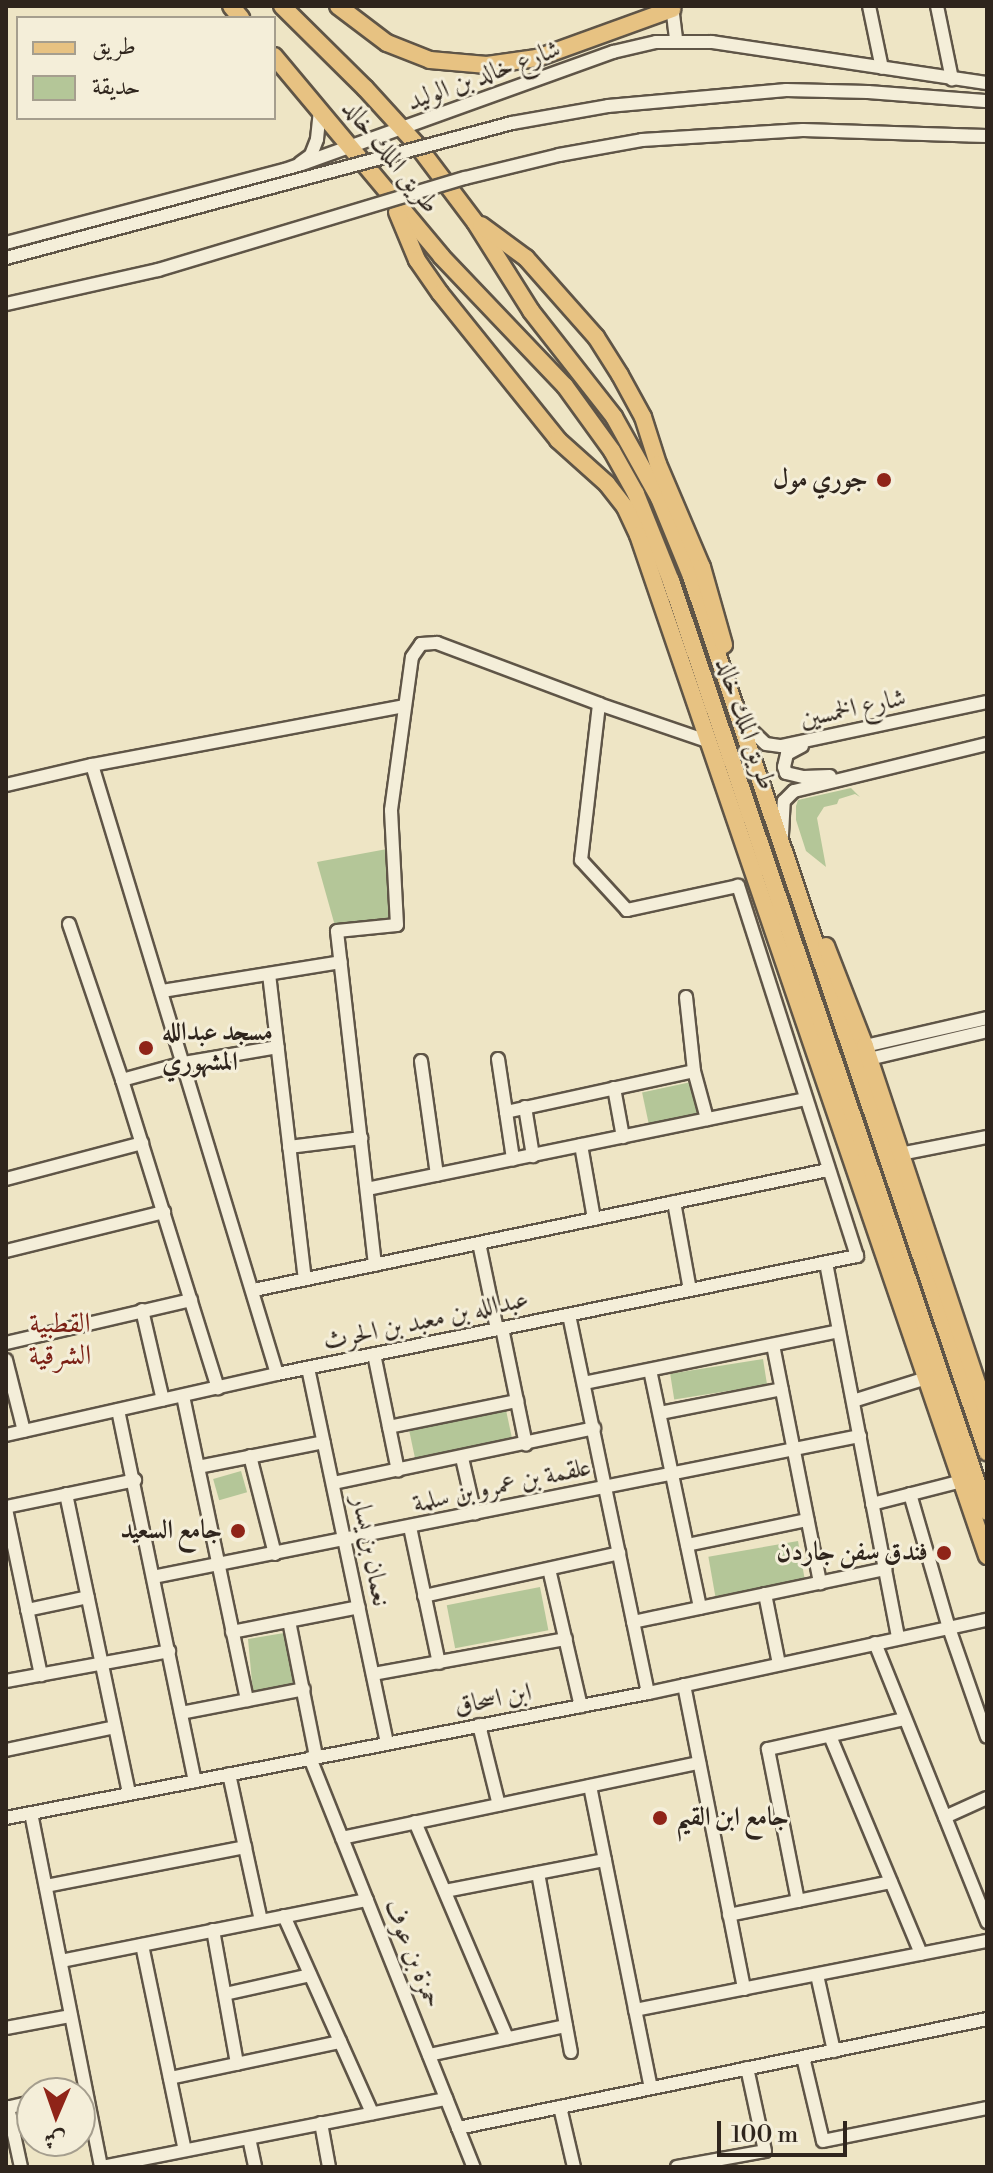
<!DOCTYPE html>
<meta charset="utf-8">
<style>
body{margin:0}
#map{position:relative;width:993px;height:2173px;overflow:hidden;background:#eee5c5;font-family:"Libre Bodoni",Amiri,serif}
div>[style]{position:absolute}
[style*='--x']{left:calc(var(--x)*1px);top:calc(var(--y)*1px);width:calc(var(--w)*1px);rotate:calc(var(--a)*1deg)}
.green>*{inset:0;background:#b4c698;transform-origin:0 0}
.roads{filter:drop-shadow(2px 0 #5f5547) drop-shadow(-2px 0 #5f5547) drop-shadow(0 2px #5f5547) drop-shadow(0 -2px #5f5547)}
.minor>*{height:12px;margin:-6px;padding:0 6px;transform-origin:6px;border-radius:6px;background:#f4eed9}
.major>*{height:16px;margin:-8px;padding:0 8px;transform-origin:8px;border-radius:8px;background:#e7c282}
.bridges{filter:drop-shadow(2px 0 #5f5547) drop-shadow(-2px 0 #5f5547) drop-shadow(0 2px #5f5547) drop-shadow(0 -2px #5f5547)}
.minor-bridge>*{height:12px;margin:-6px;padding:0 6px;transform-origin:6px;border-radius:6px;background:#f4eed9}
.dots>*{width:22px;height:22px;translate:-50% -50%;box-sizing:border-box;border:4px solid #f4eed9;border-radius:50%}
span{translate:-50% -50%;white-space:nowrap;text-align:center;line-height:1.15;-webkit-text-stroke:6px #f4eed9;paint-order:stroke}
.street-label{font-size:26px;color:#2f251d}
.poi-label{font-size:26px;color:#2f251d;font-weight:700}
.right{translate:-100% -50%;text-align:right}
.left{translate:0 -50%;text-align:left}
.neighbourhood-label{font-size:28px;color:#7a1f14}
.frame{position:absolute;inset:0;border:8px solid #2f251d;pointer-events:none}
.legend{position:absolute;left:16px;top:16px;width:260px;height:104px;box-sizing:border-box;background:#f4eed9;border:2px solid #a59e8e;margin:0;padding:10px 14px;list-style:none;font-size:24px;color:#2f251d}
.legend li{display:flex;align-items:center;gap:16px;height:40px}
.legend b{width:40px;border:2px solid #a59e8e}
.north{position:absolute;left:16px;top:2077px;width:80px;height:80px;box-sizing:border-box;background:#f4eed9;border:2px solid #a59e8e;border-radius:50%;rotate:182deg;font-size:22px;font-weight:700;line-height:32px;text-align:center;color:#2f251d}
.north::after{content:'';display:block;margin:auto;width:28px;height:36px;background:#8f2418;clip-path:polygon(50% 0,100% 100%,50% 72%,0 100%)}
.scale{position:absolute;left:717px;top:2121px;width:130px;height:36px;box-sizing:border-box;border:4px solid #2f251d;border-top:0;padding-left:10px;font-size:24px;line-height:28px;white-space:nowrap;color:#2f251d;-webkit-text-stroke:6px #f4eed9;paint-order:stroke}
</style>
<div id="map">
<div class="green">
<i style="clip-path:polygon(851px 788px,860px 797px,855px 794px,839px 799px,837px 804px,824px 807px,817px 818px,826px 867px,806px 851px,796px 820px,796px 806px,798px 800px)"></i>
<i style="clip-path:polygon(387px 849px,389px 922px,335px 926px,317px 862px)"></i>
<i style="left:691px;top:1082px;width:35px;height:50px;rotate:78deg"></i>
<i style="left:763px;top:1359px;width:26px;height:94px;rotate:81deg"></i>
<i style="left:506px;top:1410px;width:29px;height:99px;rotate:78deg"></i>
<i style="left:241px;top:1471px;width:22px;height:29px;rotate:74deg"></i>
<i style="left:798px;top:1541px;width:40px;height:91px;rotate:80deg"></i>
<i style="left:540px;top:1587px;width:44px;height:95px;rotate:79deg"></i>
<i style="clip-path:polygon(284px 1633px,295px 1685px,253px 1693px,248px 1639px)"></i>
</div>
<div class="roads">
<div class="minor">
<i style="--x:672;--y:6;--w:35;--a:83"></i>
<i style="--x:869;--y:6;--w:63;--a:78.2"></i>
<i style="--x:937;--y:6;--w:75;--a:78.4"></i>
<i style="--x:300;--y:163;--w:14;--a:-36"></i>
<i style="--x:311;--y:155;--w:17;--a:-69"></i>
<i style="--x:317;--y:139;--w:30;--a:-84"></i>
<i style="--x:6;--y:243;--w:288;--a:-14.7"></i>
<i style="--x:285;--y:170;--w:349;--a:-19.8"></i>
<i style="--x:613;--y:52;--w:44;--a:-13.1"></i>
<i style="--x:656;--y:42;--w:56;--a:0"></i>
<i style="--x:712;--y:42;--w:278;--a:8.5"></i>
<i style="--x:744;--y:723;--w:30;--a:44"></i>
<i style="--x:766;--y:744;--w:15;--a:8"></i>
<i style="--x:781;--y:746;--w:211;--a:-12.1"></i>
<i style="--x:802;--y:746;--w:17;--a:152"></i>
<i style="--x:787;--y:754;--w:13;--a:103"></i>
<i style="--x:784;--y:767;--w:6;--a:72"></i>
<i style="--x:786;--y:773;--w:18;--a:13"></i>
<i style="--x:804;--y:777;--w:26;--a:-2"></i>
<i style="--x:92;--y:765;--w:636;--a:73.1"></i>
<i style="--x:6;--y:785;--w:88;--a:-13.1"></i>
<i style="--x:92;--y:765;--w:318;--a:-10.7"></i>
<i style="--x:782;--y:835;--w:34;--a:-87"></i>
<i style="--x:784;--y:801;--w:14;--a:-45"></i>
<i style="--x:794;--y:791;--w:199;--a:-13.7"></i>
<i style="--x:69;--y:924;--w:165;--a:71.2"></i>
<i style="--x:122;--y:1080;--w:323;--a:72.7"></i>
<i style="--x:269;--y:974;--w:307;--a:83.3"></i>
<i style="--x:162;--y:991;--w:181;--a:-9.2"></i>
<i style="--x:686;--y:997;--w:74;--a:83.8"></i>
<i style="--x:694;--y:1071;--w:50;--a:74.8"></i>
<i style="--x:865;--y:1046;--w:125;--a:-12.9"></i>
<i style="--x:498;--y:1059;--w:54;--a:81.4"></i>
<i style="--x:506;--y:1112;--w:192;--a:-12.3"></i>
<i style="--x:869;--y:1059;--w:121;--a:-13.3"></i>
<i style="--x:421;--y:1061;--w:115;--a:82"></i>
<i style="--x:122;--y:1080;--w:64;--a:-15.3"></i>
<i style="--x:184;--y:1063;--w:95;--a:-9.7"></i>
<i style="--x:614;--y:1088;--w:50;--a:79.6"></i>
<i style="--x:525;--y:1107;--w:50;--a:80.7"></i>
<i style="--x:506;--y:1112;--w:48;--a:81.5"></i>
<i style="--x:581;--y:1145;--w:75;--a:80"></i>
<i style="--x:289;--y:1147;--w:73;--a:-7.1"></i>
<i style="--x:900;--y:1154;--w:89;--a:-11.1"></i>
<i style="--x:6;--y:1179;--w:141;--a:-14.8"></i>
<i style="--x:367;--y:1189;--w:447;--a:-11.6"></i>
<i style="--x:674;--y:1202;--w:89;--a:79.7"></i>
<i style="--x:479;--y:1243;--w:88;--a:78.2"></i>
<i style="--x:6;--y:1251;--w:163;--a:-13.9"></i>
<i style="--x:826;--y:1263;--w:382;--a:79.1"></i>
<i style="--x:375;--y:1265;--w:336;--a:-96.5"></i>
<i style="--x:337;--y:931;--w:60;--a:-5.7"></i>
<i style="--x:397;--y:925;--w:115;--a:-93"></i>
<i style="--x:391;--y:810;--w:154;--a:-82.2"></i>
<i style="--x:412;--y:657;--w:16;--a:-55"></i>
<i style="--x:421;--y:644;--w:16;--a:-4"></i>
<i style="--x:437;--y:643;--w:173;--a:20.6"></i>
<i style="--x:254;--y:1290;--w:586;--a:-11.81"></i>
<i style="--x:142;--y:1310;--w:92;--a:76.9"></i>
<i style="--x:569;--y:1315;--w:386;--a:78.2"></i>
<i style="--x:502;--y:1328;--w:119;--a:78.4"></i>
<i style="--x:6;--y:1343;--w:190;--a:-13.1"></i>
<i style="--x:773;--y:1345;--w:243;--a:78.8"></i>
<i style="--x:374;--y:1354;--w:119;--a:78.4"></i>
<i style="--x:6;--y:1360;--w:73;--a:75.8"></i>
<i style="--x:308;--y:1368;--w:383;--a:78.1"></i>
<i style="--x:650;--y:1370;--w:243;--a:78.1"></i>
<i style="--x:584;--y:1383;--w:260;--a:-11.5"></i>
<i style="--x:183;--y:1396;--w:311;--a:78.1"></i>
<i style="--x:853;--y:1401;--w:77;--a:-17.3"></i>
<i style="--x:118;--y:1410;--w:379;--a:78.3"></i>
<i style="--x:660;--y:1413;--w:124;--a:-11.1"></i>
<i style="--x:389;--y:1427;--w:131;--a:-11.5"></i>
<i style="--x:6;--y:1435;--w:278;--a:-12.7"></i>
<i style="--x:277;--y:1374;--w:592;--a:-11.5"></i>
<i style="--x:857;--y:1256;--w:389;--a:-107.8"></i>
<i style="--x:738;--y:886;--w:114;--a:167.8"></i>
<i style="--x:627;--y:910;--w:68;--a:-132.6"></i>
<i style="--x:581;--y:860;--w:157;--a:-83.4"></i>
<i style="--x:599;--y:704;--w:117;--a:18.9"></i>
<i style="--x:250;--y:1456;--w:101;--a:75.7"></i>
<i style="--x:462;--y:1458;--w:57;--a:76.9"></i>
<i style="--x:198;--y:1467;--w:128;--a:-11.2"></i>
<i style="--x:334;--y:1483;--w:266;--a:-11.9"></i>
<i style="--x:66;--y:1494;--w:306;--a:78.1"></i>
<i style="--x:910;--y:1494;--w:140;--a:73.8"></i>
<i style="--x:949;--y:1628;--w:115;--a:70.8"></i>
<i style="--x:872;--y:1504;--w:93;--a:-14.3"></i>
<i style="--x:6;--y:1507;--w:132;--a:-11.8"></i>
<i style="--x:6;--y:1509;--w:170;--a:78.1"></i>
<i style="--x:410;--y:1527;--w:139;--a:78"></i>
<i style="--x:687;--y:1545;--w:123;--a:-11.8"></i>
<i style="--x:549;--y:1569;--w:141;--a:76.9"></i>
<i style="--x:153;--y:1577;--w:721;--a:-11.28"></i>
<i style="--x:765;--y:1594;--w:71;--a:78.7"></i>
<i style="--x:424;--y:1596;--w:200;--a:-12.4"></i>
<i style="--x:27;--y:1610;--w:62;--a:-12"></i>
<i style="--x:289;--y:1621;--w:138;--a:78.7"></i>
<i style="--x:633;--y:1622;--w:258;--a:-11.9"></i>
<i style="--x:232;--y:1632;--w:129;--a:-11.1"></i>
<i style="--x:875;--y:1643;--w:301;--a:68.1"></i>
<i style="--x:373;--y:1674;--w:196;--a:-10.3"></i>
<i style="--x:6;--y:1681;--w:166;--a:-10.4"></i>
<i style="--x:684;--y:1685;--w:310;--a:78.8"></i>
<i style="--x:181;--y:1713;--w:125;--a:-11"></i>
<i style="--x:479;--y:1725;--w:82;--a:76"></i>
<i style="--x:830;--y:1736;--w:236;--a:67.3"></i>
<i style="--x:6;--y:1750;--w:111;--a:-11.9"></i>
<i style="--x:310;--y:1758;--w:441;--a:68.2"></i>
<i style="--x:229;--y:1774;--w:150;--a:77.7"></i>
<i style="--x:590;--y:1786;--w:308;--a:78.6"></i>
<i style="--x:31;--y:1813;--w:361;--a:78.8"></i>
<i style="--x:945;--y:1817;--w:46;--a:-24.3"></i>
<i style="--x:6;--y:1818;--w:654;--a:-11.02"></i>
<i style="--x:648;--y:1693;--w:347;--a:-12.2"></i>
<i style="--x:415;--y:1822;--w:235;--a:66.9"></i>
<i style="--x:342;--y:1838;--w:365;--a:-11.9"></i>
<i style="--x:538;--y:1873;--w:182;--a:79.6"></i>
<i style="--x:46;--y:1886;--w:203;--a:-11.1"></i>
<i style="--x:445;--y:1891;--w:163;--a:-11"></i>
<i style="--x:798;--y:1901;--w:155;--a:-101.2"></i>
<i style="--x:768;--y:1749;--w:140;--a:-12.4"></i>
<i style="--x:729;--y:1915;--w:165;--a:-11.5"></i>
<i style="--x:284;--y:1916;--w:216;--a:65.9"></i>
<i style="--x:213;--y:1930;--w:136;--a:79.8"></i>
<i style="--x:142;--y:1945;--w:209;--a:78.2"></i>
<i style="--x:61;--y:1961;--w:312;--a:-11.3"></i>
<i style="--x:817;--y:1975;--w:78;--a:77.4"></i>
<i style="--x:225;--y:1994;--w:87;--a:-12.6"></i>
<i style="--x:635;--y:2010;--w:359;--a:-11.1"></i>
<i style="--x:6;--y:2028;--w:66;--a:-10.5"></i>
<i style="--x:429;--y:2055;--w:140;--a:-12"></i>
<i style="--x:803;--y:2057;--w:86;--a:76.6"></i>
<i style="--x:823;--y:2141;--w:167;--a:-11.4"></i>
<i style="--x:170;--y:2078;--w:174;--a:-12"></i>
<i style="--x:8;--y:2107;--w:61;--a:77.8"></i>
<i style="--x:560;--y:2107;--w:62;--a:76.9"></i>
<i style="--x:6;--y:2108;--w:27;--a:-13"></i>
<i style="--x:321;--y:2123;--w:45;--a:79.7"></i>
<i style="--x:458;--y:2128;--w:540;--a:-11.64"></i>
<i style="--x:249;--y:2138;--w:30;--a:78"></i>
<i style="--x:102;--y:2167;--w:351;--a:-11.2"></i>
<i style="--x:677;--y:2167;--w:89;--a:-10.3"></i>
<i style="--x:765;--y:2151;--w:85;--a:-102.2"></i>
</div>
<div class="major">
<i style="--x:231;--y:6;--w:16;--a:50"></i>
<i style="--x:282;--y:6;--w:117;--a:44.7"></i>
<i style="--x:365;--y:88;--w:77;--a:47.6"></i>
<i style="--x:417;--y:145;--w:96;--a:53"></i>
<i style="--x:475;--y:222;--w:105;--a:57.8"></i>
<i style="--x:531;--y:311;--w:135;--a:51.9"></i>
<i style="--x:614;--y:417;--w:93;--a:60.9"></i>
<i style="--x:659;--y:498;--w:84;--a:67.7"></i>
<i style="--x:691;--y:576;--w:925;--a:71.33"></i>
<i style="--x:338;--y:6;--w:61;--a:37.1"></i>
<i style="--x:387;--y:43;--w:46;--a:21.6"></i>
<i style="--x:430;--y:60;--w:57;--a:5"></i>
<i style="--x:487;--y:65;--w:50;--a:-8"></i>
<i style="--x:537;--y:58;--w:144;--a:-19.9"></i>
<i style="--x:274;--y:56;--w:261;--a:50.1"></i>
<i style="--x:441;--y:256;--w:180;--a:46.4"></i>
<i style="--x:565;--y:386;--w:80;--a:54.1"></i>
<i style="--x:612;--y:451;--w:49;--a:60.8"></i>
<i style="--x:636;--y:494;--w:94;--a:68.1"></i>
<i style="--x:671;--y:581;--w:983;--a:71.25"></i>
<i style="--x:397;--y:212;--w:52;--a:67.4"></i>
<i style="--x:417;--y:260;--w:40;--a:55.1"></i>
<i style="--x:440;--y:293;--w:189;--a:51.2"></i>
<i style="--x:558;--y:440;--w:66;--a:41.9"></i>
<i style="--x:607;--y:484;--w:29;--a:52"></i>
<i style="--x:625;--y:507;--w:31;--a:65"></i>
<i style="--x:638;--y:535;--w:1079;--a:71.13"></i>
<i style="--x:481;--y:225;--w:56;--a:36.3"></i>
<i style="--x:526;--y:258;--w:106;--a:48.5"></i>
<i style="--x:596;--y:337;--w:45;--a:57.7"></i>
<i style="--x:620;--y:375;--w:48;--a:61.3"></i>
<i style="--x:643;--y:417;--w:49;--a:72.3"></i>
<i style="--x:658;--y:464;--w:112;--a:66.9"></i>
<i style="--x:702;--y:567;--w:81;--a:74.2"></i>
<i style="--x:826;--y:946;--w:107;--a:68.7"></i>
<i style="--x:865;--y:1046;--w:387;--a:71.6"></i>
</div>
</div>
<div class="bridges">
<div class="minor-bridge">
<i style="--x:6;--y:258;--w:524;--a:-14.94"></i>
<i style="--x:512;--y:123;--w:97;--a:-10"></i>
<i style="--x:608;--y:106;--w:179;--a:-5.1"></i>
<i style="--x:786;--y:90;--w:82;--a:1.4"></i>
<i style="--x:868;--y:92;--w:117;--a:4.4"></i>
<i style="--x:6;--y:304;--w:156;--a:-12.6"></i>
<i style="--x:158;--y:270;--w:320;--a:-16.7"></i>
<i style="--x:465;--y:178;--w:97;--a:-13.7"></i>
<i style="--x:559;--y:155;--w:84;--a:-10.2"></i>
<i style="--x:642;--y:140;--w:161;--a:-3.6"></i>
<i style="--x:803;--y:130;--w:184;--a:1.9"></i>
</div>
</div>
<div class="dots">
<i style="left:884px;top:480px;background:#8f2418"></i>
<i style="left:146px;top:1048px;background:#8f2418"></i>
<i style="left:238px;top:1531px;background:#8f2418"></i>
<i style="left:944px;top:1553px;background:#8f2418"></i>
<i style="left:660px;top:1818px;background:#8f2418"></i>
</div>
<div class="street-label">
<span style="left:484px;top:76px;rotate:-20deg">شارع خالد بن الوليد</span>
<span style="left:390px;top:157px;rotate:51deg">طريق الملك خالد</span>
<span style="left:853px;top:709px;rotate:-12deg">شارع الخمسين</span>
<span style="left:745px;top:724px;rotate:71deg">طريق الملك خالد</span>
<span style="left:426px;top:1321px;rotate:-12deg">عبدالله بن معبد بن الحرث</span>
<span style="left:502px;top:1486px;rotate:-12deg">علقمة بن عمرو بن سلمة</span>
<span style="left:370px;top:1551px;rotate:79deg">نعمان بن يسار</span>
<span style="left:493px;top:1700px;rotate:-11deg">ابن اسحاق</span>
<span style="left:412px;top:1954px;rotate:68deg">حمزة بن عوف</span>
</div>
<div class="poi-label">
<span class="right" style="left:868px;top:480px">جوري مول</span>
<span class="left" style="left:162px;top:1048px">مسجد عبدالله<br>المشهوري</span>
<span class="right" style="left:222px;top:1531px">جامع السعيد</span>
<span class="right" style="left:928px;top:1553px">فندق سفن جاردن</span>
<span class="left" style="left:676px;top:1818px">جامع ابن القيم</span>
</div>
<div class="neighbourhood-label">
<span style="left:60px;top:1340px">القطبية<br>الشرقية</span>
</div>
<div class="frame"></div>
<ul class="legend">
<li><b style="height:10px;background:#e7c282"></b>طريق</li>
<li><b style="height:22px;background:#b4c698"></b>حديقة</li>
</ul>
<div class="north">ش</div>
<div class="scale">100 m</div>
</div>
